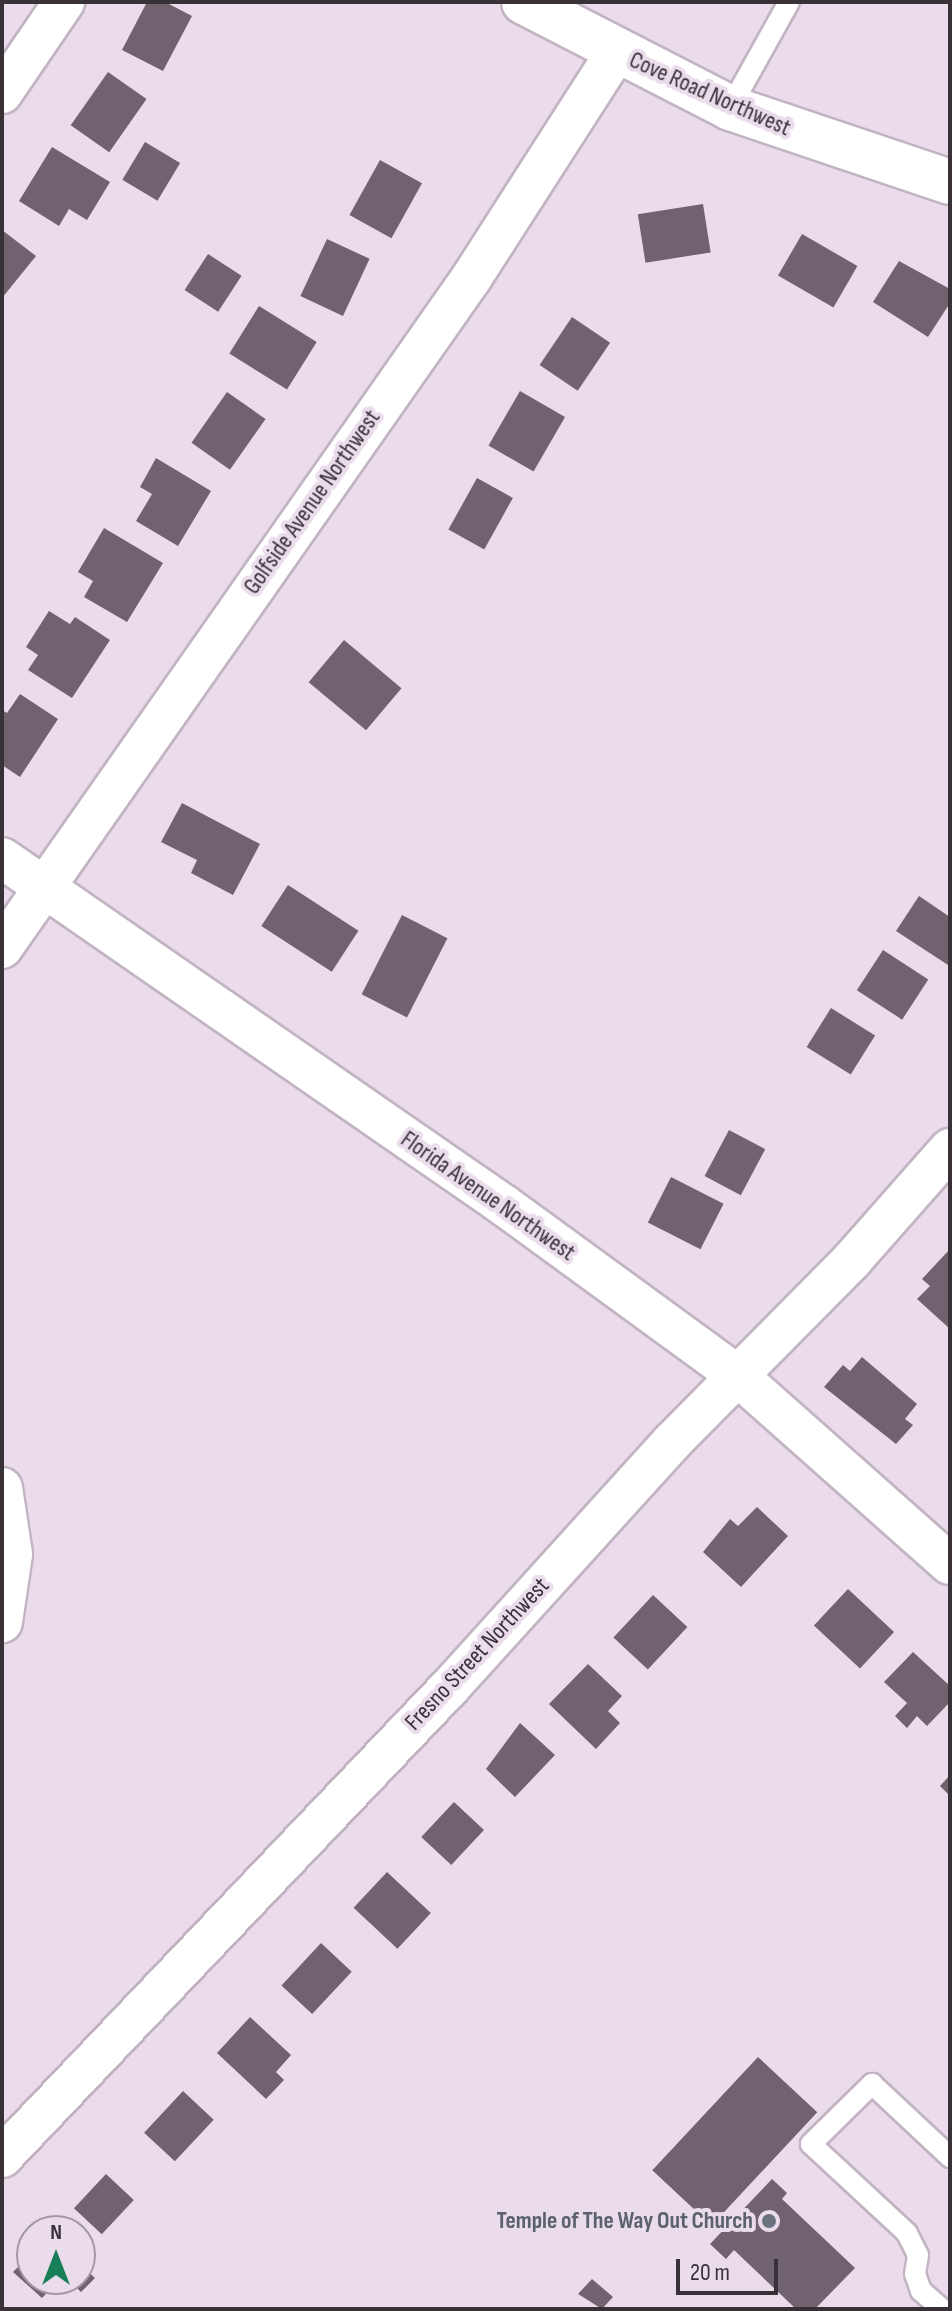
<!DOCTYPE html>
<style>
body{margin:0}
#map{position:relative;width:952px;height:2311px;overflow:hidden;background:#eadcea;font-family:"Sofia Sans Condensed",sans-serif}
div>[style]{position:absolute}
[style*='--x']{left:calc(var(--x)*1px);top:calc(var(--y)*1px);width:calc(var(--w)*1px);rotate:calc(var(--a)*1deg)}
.building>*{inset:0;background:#70626e;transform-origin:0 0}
.roads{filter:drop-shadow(2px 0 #c2b4c2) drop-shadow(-2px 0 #c2b4c2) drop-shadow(0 2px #c2b4c2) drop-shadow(0 -2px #c2b4c2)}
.service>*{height:20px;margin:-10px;padding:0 10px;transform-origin:10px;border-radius:10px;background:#fff}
.minor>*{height:40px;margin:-20px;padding:0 20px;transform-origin:20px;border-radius:20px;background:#fff}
.secondary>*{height:44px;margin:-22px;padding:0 22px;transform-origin:22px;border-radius:22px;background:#fff}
.dots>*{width:22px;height:22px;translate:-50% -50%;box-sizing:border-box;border:4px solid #eadcea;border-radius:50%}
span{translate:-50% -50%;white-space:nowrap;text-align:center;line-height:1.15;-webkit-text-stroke:8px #eadcea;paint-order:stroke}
.street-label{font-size:24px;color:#383238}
.worship-label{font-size:24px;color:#5b616d;font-weight:700}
.right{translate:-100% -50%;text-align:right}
.frame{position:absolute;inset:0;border:4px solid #383238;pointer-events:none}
.north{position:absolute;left:16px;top:2215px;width:80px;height:80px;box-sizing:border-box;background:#eadcea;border:2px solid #a398a3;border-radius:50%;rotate:0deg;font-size:22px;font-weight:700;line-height:32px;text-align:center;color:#383238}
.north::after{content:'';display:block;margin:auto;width:28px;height:36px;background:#177e57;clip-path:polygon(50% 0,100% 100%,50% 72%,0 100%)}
.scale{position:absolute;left:676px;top:2259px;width:102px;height:36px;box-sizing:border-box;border:4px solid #383238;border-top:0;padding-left:10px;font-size:24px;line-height:28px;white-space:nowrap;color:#383238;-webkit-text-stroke:6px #eadcea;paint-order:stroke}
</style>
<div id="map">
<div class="building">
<i style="clip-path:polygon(147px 2px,165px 2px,192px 16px,163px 71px,122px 50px)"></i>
<i style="left:108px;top:72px;width:47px;height:65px;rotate:35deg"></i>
<i style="left:145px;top:142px;width:41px;height:44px;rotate:31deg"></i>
<i style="clip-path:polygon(52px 147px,110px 182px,87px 220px,69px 209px,59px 226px,19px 201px)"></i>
<i style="left:380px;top:160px;width:48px;height:63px;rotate:29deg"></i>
<i style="left:703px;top:204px;width:49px;height:66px;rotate:81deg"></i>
<i style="clip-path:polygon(2px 230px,36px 256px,2px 298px)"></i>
<i style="left:802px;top:234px;width:64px;height:48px;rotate:30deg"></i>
<i style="left:327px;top:239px;width:47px;height:63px;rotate:25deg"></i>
<i style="left:208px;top:254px;width:40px;height:43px;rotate:33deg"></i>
<i style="clip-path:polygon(899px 261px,950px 289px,950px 303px,928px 337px,873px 302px)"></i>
<i style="left:259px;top:306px;width:68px;height:56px;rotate:32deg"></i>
<i style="left:572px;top:317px;width:46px;height:58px;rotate:34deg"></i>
<i style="left:520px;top:391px;width:52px;height:63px;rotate:30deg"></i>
<i style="left:227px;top:392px;width:47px;height:62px;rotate:35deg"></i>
<i style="clip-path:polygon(156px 458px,211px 491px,178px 546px,136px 521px,152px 494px,140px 487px)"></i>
<i style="left:477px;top:478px;width:41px;height:59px;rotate:29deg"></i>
<i style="clip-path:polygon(104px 528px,163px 563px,127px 622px,84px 597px,93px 581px,78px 572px)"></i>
<i style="clip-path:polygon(49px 611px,70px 624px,75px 617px,110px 640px,72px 698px,28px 670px,38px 655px,26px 647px)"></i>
<i style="left:344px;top:640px;width:75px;height:55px;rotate:40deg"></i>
<i style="clip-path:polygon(20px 694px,58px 719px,20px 777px,2px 765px,2px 710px,7px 713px)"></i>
<i style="clip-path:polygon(182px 803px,260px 844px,233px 895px,191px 873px,197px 860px,161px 842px)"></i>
<i style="left:288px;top:885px;width:84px;height:49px;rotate:33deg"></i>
<i style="clip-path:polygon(919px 896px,950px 917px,948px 965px,896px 931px)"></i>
<i style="left:402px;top:915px;width:51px;height:89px;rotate:27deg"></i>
<i style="left:883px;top:950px;width:54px;height:48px;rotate:33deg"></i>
<i style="left:831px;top:1008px;width:52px;height:46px;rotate:32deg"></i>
<i style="left:729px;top:1130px;width:41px;height:52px;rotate:28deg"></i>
<i style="left:671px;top:1177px;width:59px;height:51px;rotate:27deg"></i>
<i style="clip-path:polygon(950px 1249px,950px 1329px,917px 1299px,930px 1286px,922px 1279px)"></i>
<i style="clip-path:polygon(862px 1357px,917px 1404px,905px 1419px,913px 1425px,896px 1444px,824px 1387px,843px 1365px,850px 1371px)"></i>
<i style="clip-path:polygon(757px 1507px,788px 1536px,741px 1587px,703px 1552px,730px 1519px,738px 1526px)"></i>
<i style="left:848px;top:1589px;width:63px;height:50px;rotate:43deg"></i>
<i style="left:653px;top:1595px;width:47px;height:58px;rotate:43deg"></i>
<i style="clip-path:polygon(913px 1652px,950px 1686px,950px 1702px,927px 1726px,917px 1716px,907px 1728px,895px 1716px,907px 1703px,884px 1682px)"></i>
<i style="clip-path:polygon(588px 1664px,622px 1696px,608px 1711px,620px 1723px,596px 1749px,549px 1704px)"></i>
<i style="clip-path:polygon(520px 1723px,555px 1755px,515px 1797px,486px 1769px)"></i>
<i style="clip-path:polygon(950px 1775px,950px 1796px,940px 1786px)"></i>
<i style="left:454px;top:1802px;width:41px;height:48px;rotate:43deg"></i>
<i style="left:387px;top:1872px;width:60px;height:49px;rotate:43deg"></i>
<i style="left:321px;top:1943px;width:42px;height:58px;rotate:43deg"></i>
<i style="clip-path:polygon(250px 2017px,291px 2055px,276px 2072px,284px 2080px,266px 2099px,217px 2053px)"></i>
<i style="left:758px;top:2057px;width:81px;height:155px;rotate:43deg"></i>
<i style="left:183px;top:2091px;width:42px;height:57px;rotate:43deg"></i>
<i style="left:106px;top:2174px;width:38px;height:47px;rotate:43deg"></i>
<i style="clip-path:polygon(772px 2179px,787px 2193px,782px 2199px,855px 2268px,815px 2309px,796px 2309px,734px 2250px,726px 2259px,710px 2244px)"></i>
<i style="clip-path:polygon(32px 2253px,32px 2279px,60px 2279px,42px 2298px,13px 2272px)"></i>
<i style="clip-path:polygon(80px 2264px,95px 2278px,81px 2292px,68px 2279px,80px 2279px)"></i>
<i style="clip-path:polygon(592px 2279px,613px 2297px,602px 2309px,578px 2294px)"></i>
</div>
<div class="roads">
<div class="service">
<i style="--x:730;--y:108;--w:121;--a:-60.9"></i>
<i style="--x:942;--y:2309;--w:28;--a:-139"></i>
<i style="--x:921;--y:2291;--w:18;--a:-109"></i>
<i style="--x:915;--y:2274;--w:19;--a:-81"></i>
<i style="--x:918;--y:2255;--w:25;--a:-117"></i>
<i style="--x:907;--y:2233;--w:131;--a:-137.2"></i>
<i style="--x:811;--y:2144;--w:86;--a:-44.5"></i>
<i style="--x:872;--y:2084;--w:107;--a:43.1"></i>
</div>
<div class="minor">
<i style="--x:2;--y:93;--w:110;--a:-55.7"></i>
<i style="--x:2;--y:858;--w:612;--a:34.68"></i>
<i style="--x:505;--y:1206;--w:288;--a:36.1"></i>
<i style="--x:738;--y:1376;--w:283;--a:41.6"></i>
<i style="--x:2;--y:948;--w:819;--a:-54.99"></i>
<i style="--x:472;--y:277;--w:266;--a:-57.3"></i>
<i style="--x:2;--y:1488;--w:67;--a:81.4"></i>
<i style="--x:12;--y:1554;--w:69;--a:98.4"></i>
<i style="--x:2;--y:2157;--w:648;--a:-46.38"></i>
<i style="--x:449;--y:1688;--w:332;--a:-47.8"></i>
<i style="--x:672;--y:1442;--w:256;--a:-45.3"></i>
<i style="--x:852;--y:1260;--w:148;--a:-48.6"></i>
</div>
<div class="secondary">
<i style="--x:524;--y:2;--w:232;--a:27.2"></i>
<i style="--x:730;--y:108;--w:232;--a:18.6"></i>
</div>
</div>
<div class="dots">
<i style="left:769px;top:2221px;background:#6b7280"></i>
</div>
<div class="street-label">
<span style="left:710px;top:94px;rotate:24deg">Cove Road Northwest</span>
<span style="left:312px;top:502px;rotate:-55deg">Golfside Avenue Northwest</span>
<span style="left:488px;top:1196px;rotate:35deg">Florida Avenue Northwest</span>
<span style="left:477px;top:1654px;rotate:-47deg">Fresno Street Northwest</span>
</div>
<div class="worship-label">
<span class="right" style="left:753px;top:2221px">Temple of The Way Out Church</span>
</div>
<div class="frame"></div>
<div class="north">N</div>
<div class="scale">20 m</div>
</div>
